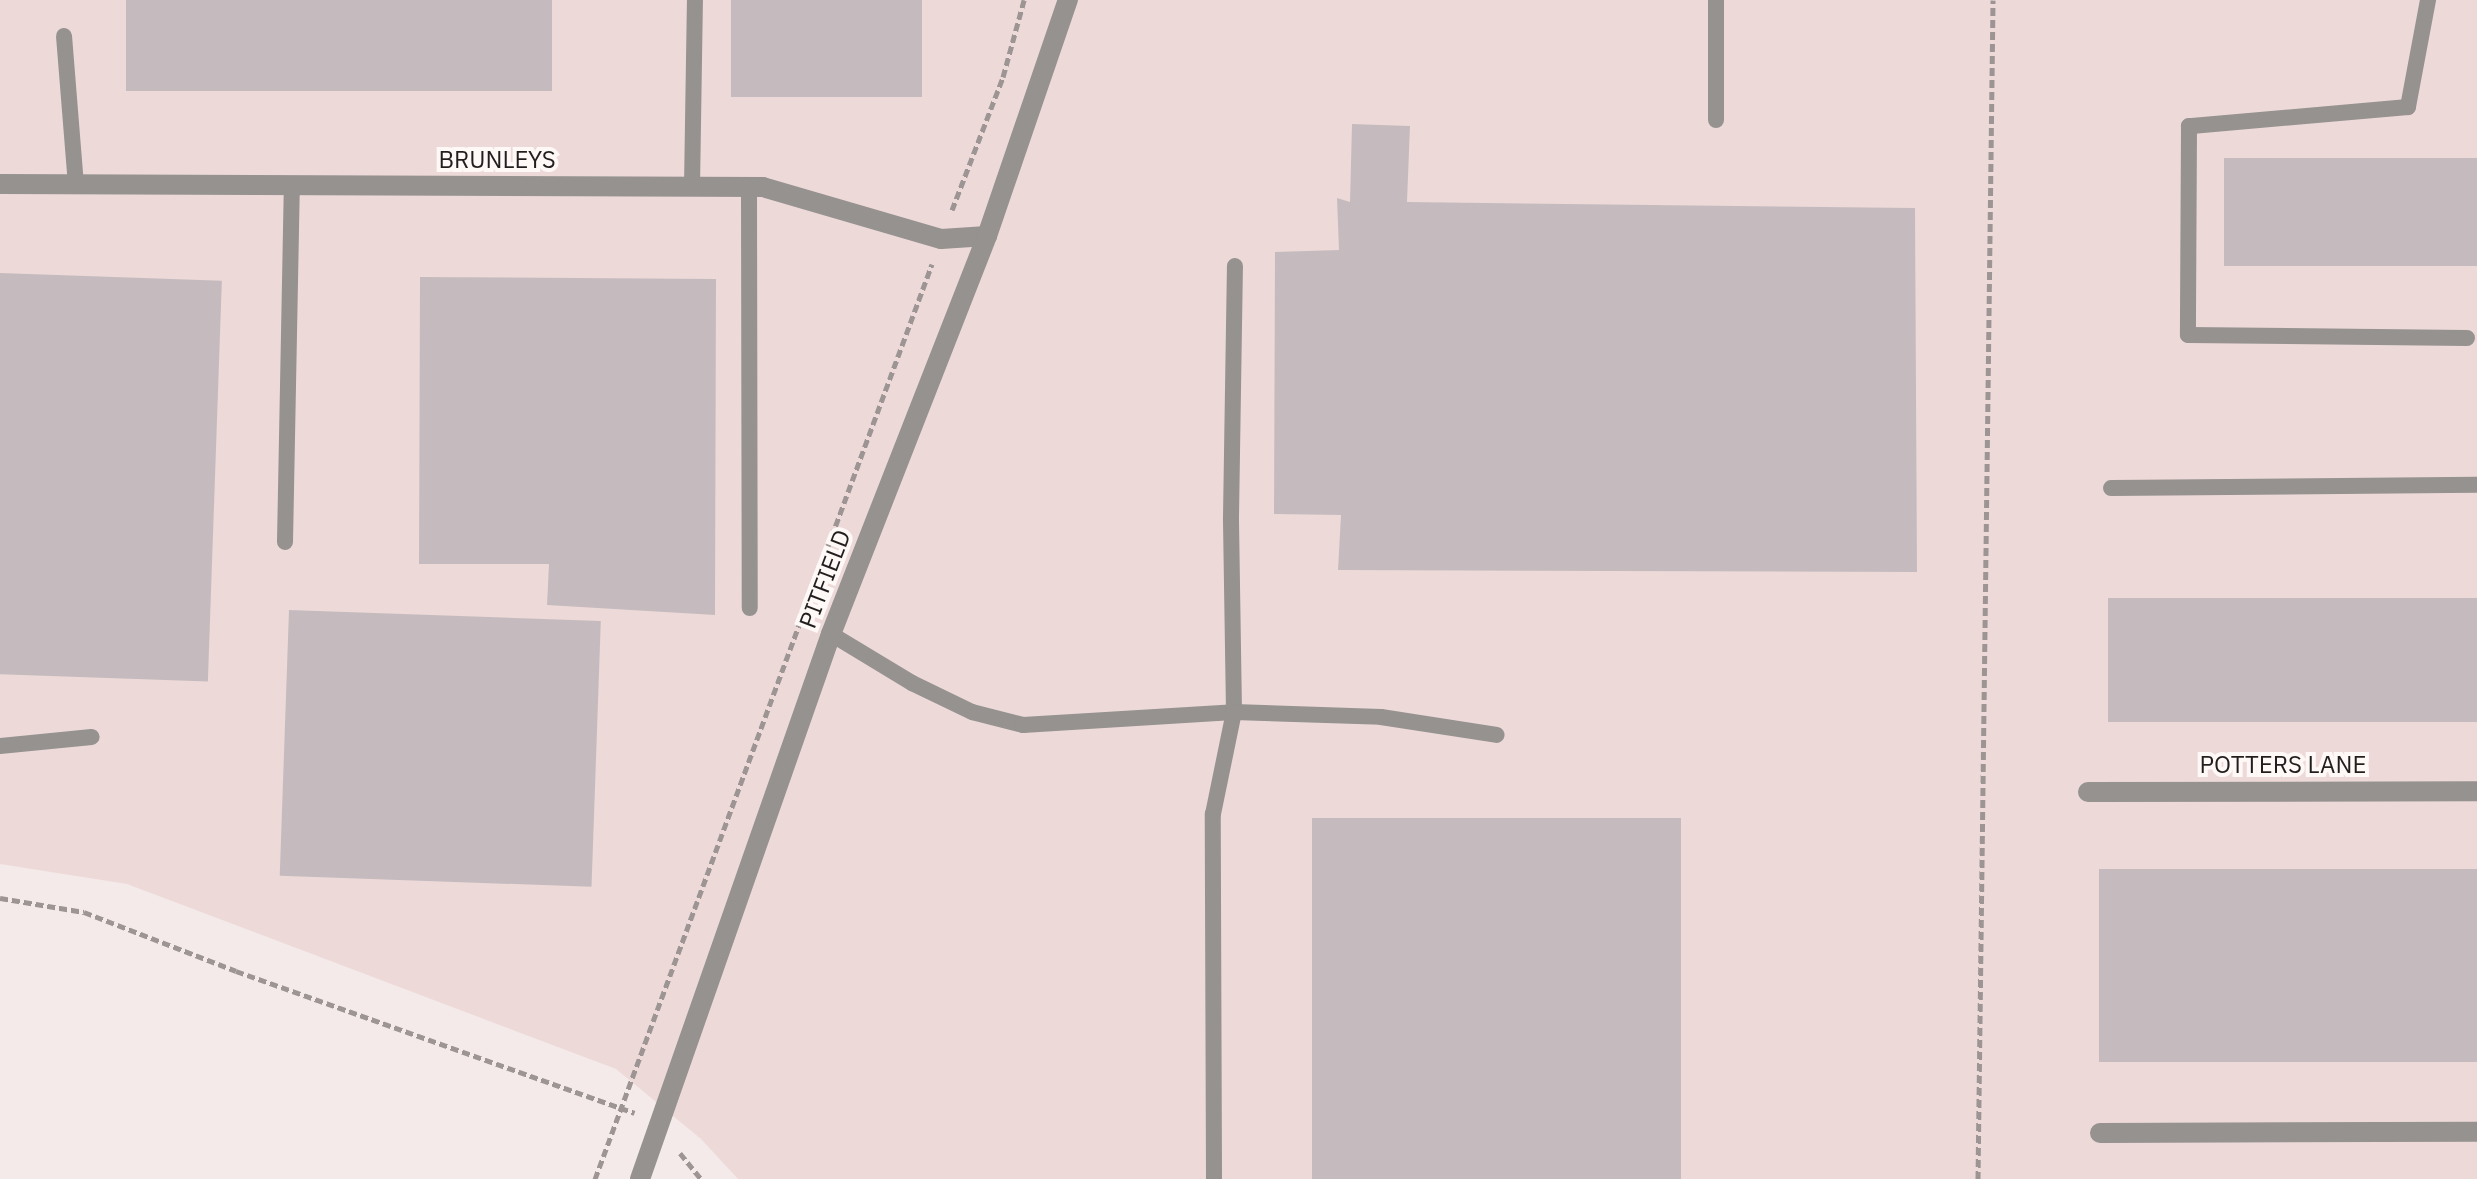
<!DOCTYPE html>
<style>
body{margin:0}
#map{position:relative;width:2477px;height:1179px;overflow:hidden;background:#f4eae9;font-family:"IBM Plex Sans",sans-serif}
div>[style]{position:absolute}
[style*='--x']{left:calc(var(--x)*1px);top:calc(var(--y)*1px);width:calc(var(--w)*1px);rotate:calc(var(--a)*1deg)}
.built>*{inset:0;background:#eddad8}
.building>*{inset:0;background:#c5bbbf;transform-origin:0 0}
.path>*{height:5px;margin-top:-2.5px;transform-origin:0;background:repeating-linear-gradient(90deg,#9c9594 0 8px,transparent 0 12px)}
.service>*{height:16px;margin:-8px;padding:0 8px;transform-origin:8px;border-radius:8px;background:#959290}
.minor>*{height:20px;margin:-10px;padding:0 10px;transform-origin:10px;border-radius:10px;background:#959290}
span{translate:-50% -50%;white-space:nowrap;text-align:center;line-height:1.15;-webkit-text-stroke:8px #fef8f7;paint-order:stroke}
.street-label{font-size:24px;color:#211e1d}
</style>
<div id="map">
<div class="built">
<i style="clip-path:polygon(0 0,2477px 0,2477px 1179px,738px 1179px,701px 1139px,616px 1069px,127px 884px,0 864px)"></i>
</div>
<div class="building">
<i style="left:126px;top:0;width:426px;height:91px"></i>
<i style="left:731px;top:0;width:191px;height:97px"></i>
<i style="clip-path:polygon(1352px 124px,1410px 126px,1407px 202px,1915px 208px,1917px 572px,1338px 570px,1341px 515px,1274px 514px,1275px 252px,1339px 250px,1337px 198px,1350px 202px)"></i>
<i style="left:2477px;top:158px;width:108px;height:253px;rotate:90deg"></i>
<i style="left:0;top:273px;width:222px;height:401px;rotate:2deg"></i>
<i style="clip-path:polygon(420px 277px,716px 279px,715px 615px,547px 605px,549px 564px,419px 564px)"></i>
<i style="left:2108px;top:598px;width:369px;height:124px"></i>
<i style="left:289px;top:610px;width:312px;height:266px;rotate:2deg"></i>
<i style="left:1312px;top:818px;width:369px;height:361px"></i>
<i style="left:2099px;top:869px;width:378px;height:193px"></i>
</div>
<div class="path">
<i style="--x:952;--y:210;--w:142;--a:-69"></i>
<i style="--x:1003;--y:77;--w:80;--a:-74.7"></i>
<i style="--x:0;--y:898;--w:85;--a:9.5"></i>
<i style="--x:84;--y:912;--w:163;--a:21.2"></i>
<i style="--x:236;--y:971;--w:423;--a:19.6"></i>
<i style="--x:680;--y:1153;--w:33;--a:51"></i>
<i style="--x:595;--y:1179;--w:975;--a:-69.78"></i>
<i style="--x:1978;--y:1179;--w:1179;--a:-89.27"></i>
</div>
<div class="service">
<i style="--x:1716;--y:0;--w:120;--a:90"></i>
<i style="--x:2428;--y:0;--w:109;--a:100.6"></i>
<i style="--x:2408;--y:107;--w:220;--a:175"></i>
<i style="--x:2189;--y:126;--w:209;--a:90.3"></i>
<i style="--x:2188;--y:335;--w:279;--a:0.6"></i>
<i style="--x:64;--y:36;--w:148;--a:85.4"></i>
<i style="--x:692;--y:187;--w:187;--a:-89.1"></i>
<i style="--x:749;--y:187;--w:421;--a:89.9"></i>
<i style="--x:2111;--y:488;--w:366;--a:-0.5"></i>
<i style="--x:285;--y:542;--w:357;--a:-88.9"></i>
<i style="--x:831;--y:634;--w:95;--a:31.2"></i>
<i style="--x:912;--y:683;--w:67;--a:25.8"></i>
<i style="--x:972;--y:712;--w:53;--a:14.3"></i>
<i style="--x:1023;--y:725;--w:211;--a:-3.5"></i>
<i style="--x:1234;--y:712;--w:195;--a:-90.9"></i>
<i style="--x:1231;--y:517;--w:251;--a:-89.1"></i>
<i style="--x:0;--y:746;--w:92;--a:-5.6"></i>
<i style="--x:1214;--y:1179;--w:365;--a:-90.2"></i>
<i style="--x:1213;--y:814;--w:104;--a:-78.4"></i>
<i style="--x:1234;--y:712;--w:147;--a:1.9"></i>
<i style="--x:1381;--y:717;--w:117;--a:8.8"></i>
</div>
<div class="minor">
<i style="--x:0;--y:184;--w:763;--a:0.23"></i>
<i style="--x:763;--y:187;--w:185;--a:16.3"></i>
<i style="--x:941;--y:239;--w:46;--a:-3.7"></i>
<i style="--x:2088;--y:792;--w:389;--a:-0.1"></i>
<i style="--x:2100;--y:1133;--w:377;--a:-0.2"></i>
<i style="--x:640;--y:1179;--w:577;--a:-70.69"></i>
<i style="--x:831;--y:634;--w:427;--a:-68.6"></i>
<i style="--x:987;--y:236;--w:250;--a:-71.1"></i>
</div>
<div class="street-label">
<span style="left:497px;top:160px">BRUNLEYS</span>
<span style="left:825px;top:579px;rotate:-69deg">PITFIELD</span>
<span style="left:2283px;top:765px">POTTERS LANE</span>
</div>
</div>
